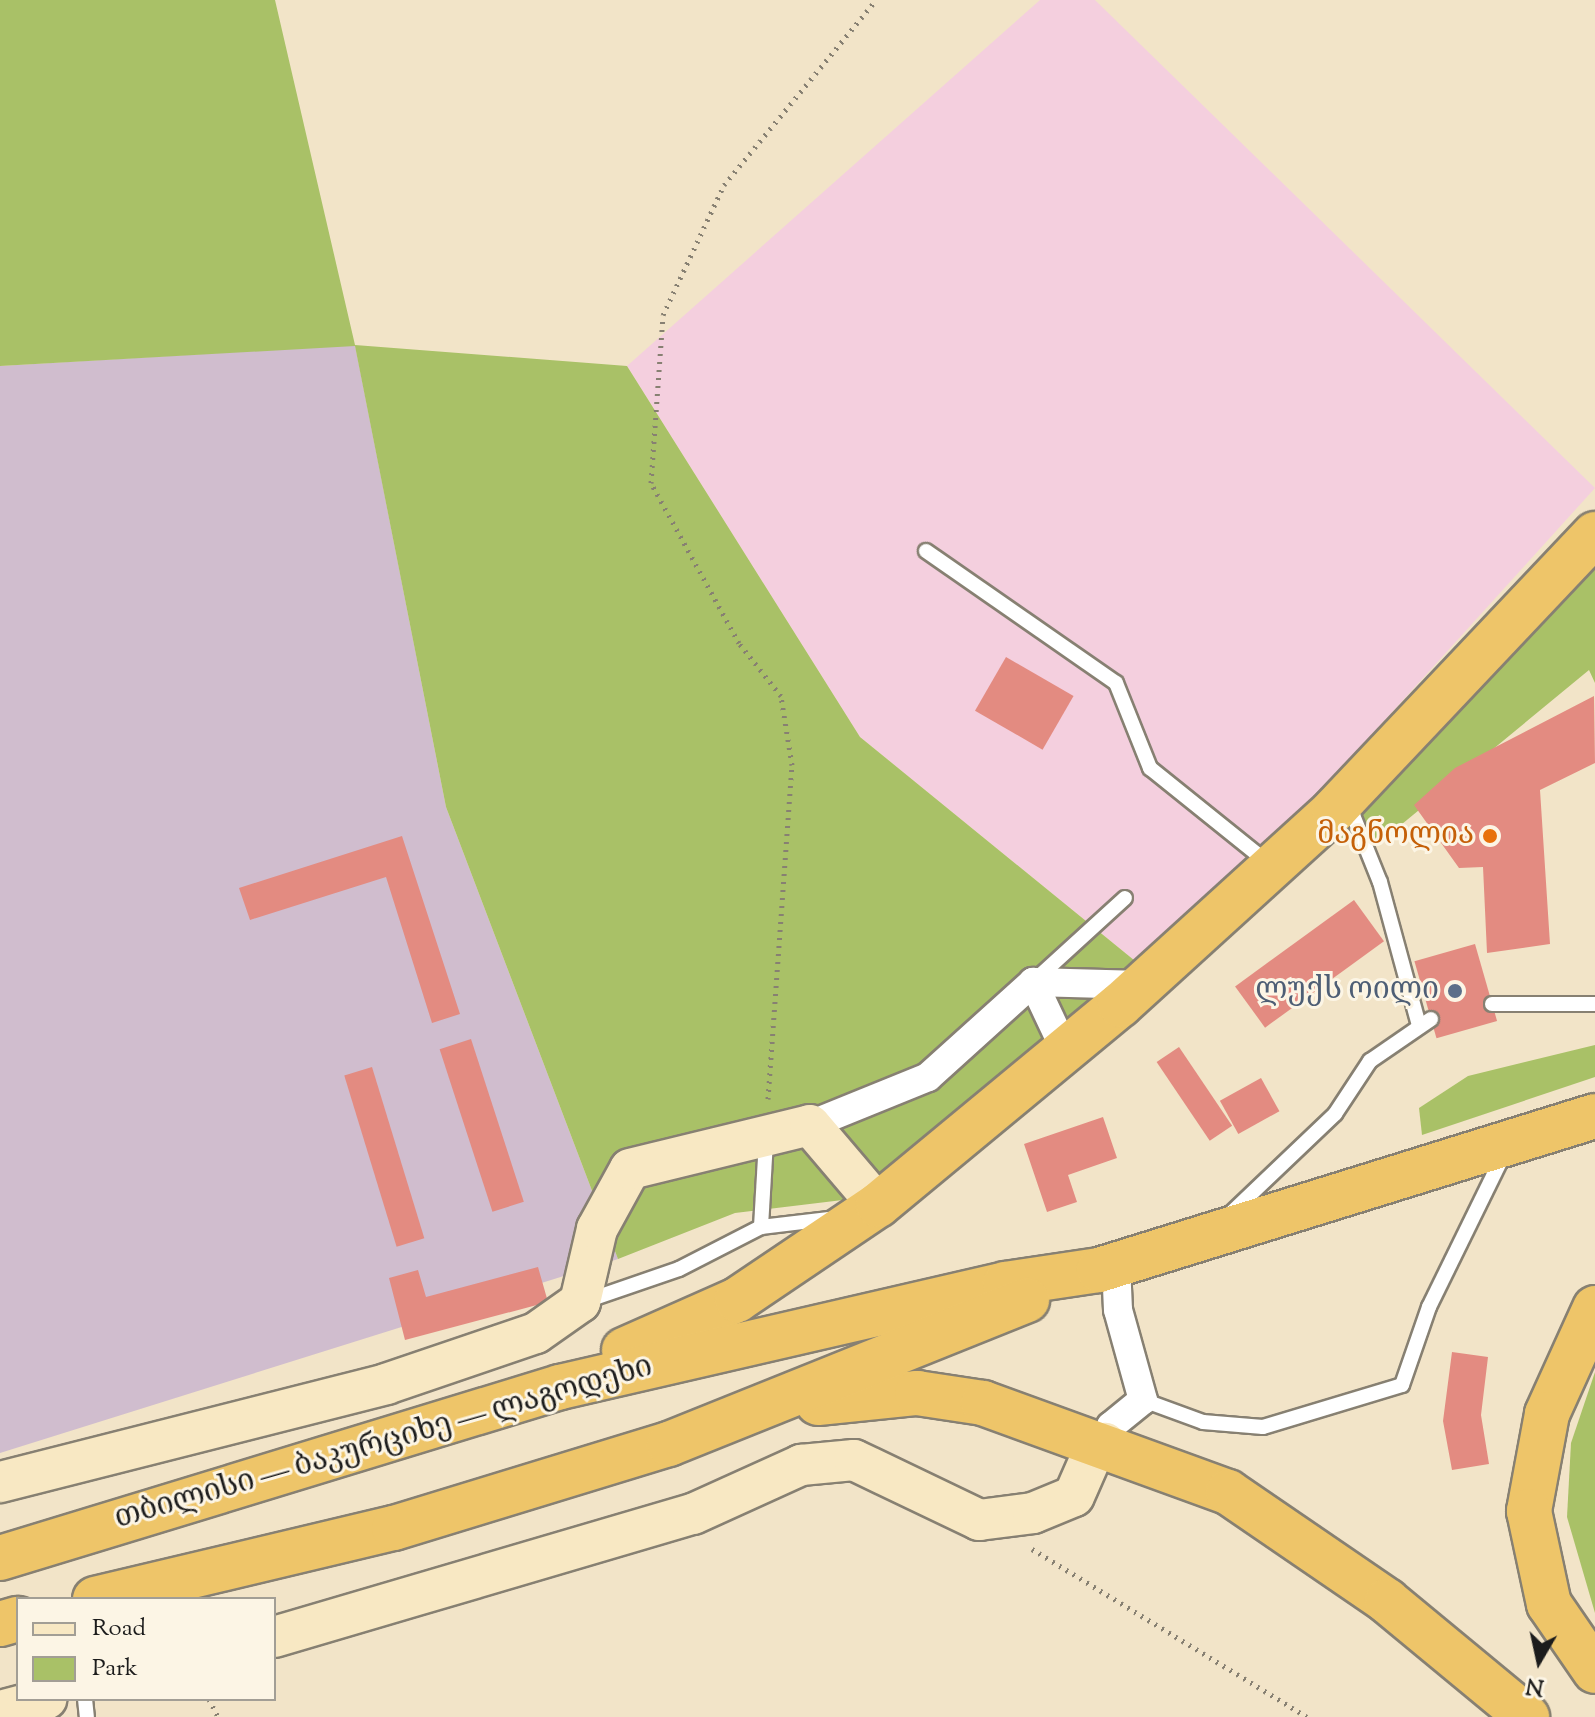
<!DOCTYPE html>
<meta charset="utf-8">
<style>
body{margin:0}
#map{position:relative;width:1595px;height:1717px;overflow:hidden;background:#f2e4c8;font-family:"Sorts Mill Goudy","Noto Serif Georgian",serif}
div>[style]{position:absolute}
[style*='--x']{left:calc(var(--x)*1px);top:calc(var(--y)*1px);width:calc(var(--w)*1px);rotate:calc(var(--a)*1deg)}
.built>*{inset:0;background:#f4cfde}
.industrial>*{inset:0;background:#d0bdce}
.green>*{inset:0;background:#a9c167}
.building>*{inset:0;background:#e38b81;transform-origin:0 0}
.path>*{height:5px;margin-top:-2.5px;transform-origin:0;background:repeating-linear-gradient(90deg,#878072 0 2px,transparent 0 8px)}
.roads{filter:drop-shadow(2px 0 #878072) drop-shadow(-2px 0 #878072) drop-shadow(0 2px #878072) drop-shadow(0 -2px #878072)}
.lane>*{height:14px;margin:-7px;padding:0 7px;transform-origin:7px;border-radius:7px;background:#fff}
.street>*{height:28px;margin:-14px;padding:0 14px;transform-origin:14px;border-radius:14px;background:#fff}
.secondary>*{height:40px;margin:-20px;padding:0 20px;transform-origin:20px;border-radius:20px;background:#f8e8c3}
.highway>*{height:44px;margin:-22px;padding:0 22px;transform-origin:22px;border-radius:22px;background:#eec569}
.dots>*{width:22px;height:22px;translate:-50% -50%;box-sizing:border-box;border:4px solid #fcf5e5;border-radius:50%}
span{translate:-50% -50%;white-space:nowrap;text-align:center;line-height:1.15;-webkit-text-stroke:6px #fcf5e5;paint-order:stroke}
.food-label{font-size:30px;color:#c56008}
.right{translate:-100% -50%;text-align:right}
.service-label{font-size:30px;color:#4e5e75}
.street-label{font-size:30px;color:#1c1c1c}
.legend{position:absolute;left:16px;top:1597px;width:260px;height:104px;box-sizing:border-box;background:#fcf5e5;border:2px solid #a29e95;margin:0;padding:10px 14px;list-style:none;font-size:24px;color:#1c1c1c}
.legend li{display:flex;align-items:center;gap:16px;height:40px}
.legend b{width:40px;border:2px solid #a29e95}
.north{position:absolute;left:1499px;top:1621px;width:80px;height:80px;-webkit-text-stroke:6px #fcf5e5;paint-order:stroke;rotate:189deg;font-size:22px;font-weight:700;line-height:32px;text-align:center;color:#1c1c1c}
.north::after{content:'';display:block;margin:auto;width:28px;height:36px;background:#1c1c1c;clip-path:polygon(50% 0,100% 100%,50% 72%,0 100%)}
</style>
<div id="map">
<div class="built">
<i style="clip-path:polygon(1040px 0,1095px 0,1595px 488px,1318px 794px,1140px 965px,860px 737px,627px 366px)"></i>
</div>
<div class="industrial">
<i style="clip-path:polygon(355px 345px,446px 807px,618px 1259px,0 1453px,0 366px)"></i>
</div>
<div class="green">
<i style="clip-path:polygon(0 0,275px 0,355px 345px,627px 366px,860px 737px,1140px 965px,851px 1199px,735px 1213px,618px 1259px,446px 807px,355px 346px,0 366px)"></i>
<i style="clip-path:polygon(1595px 512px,1595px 683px,1589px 670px,1379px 843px,1298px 833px)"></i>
<i style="clip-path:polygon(1595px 1045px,1595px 1077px,1422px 1135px,1419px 1108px,1468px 1076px)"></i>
<i style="clip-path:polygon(1595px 1372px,1595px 1613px,1567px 1517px,1571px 1443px)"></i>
</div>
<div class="building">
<i style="left:1006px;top:657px;width:78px;height:62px;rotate:30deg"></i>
<i style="clip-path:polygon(1594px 696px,1595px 763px,1540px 790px,1550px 944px,1487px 953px,1483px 867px,1459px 868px,1414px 805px,1455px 768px)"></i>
<i style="clip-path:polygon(402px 836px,460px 1014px,432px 1023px,386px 877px,250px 920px,239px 888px)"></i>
<i style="left:1354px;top:900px;width:51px;height:147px;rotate:54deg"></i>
<i style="left:1475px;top:944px;width:80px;height:63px;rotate:74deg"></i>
<i style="left:471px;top:1039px;width:171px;height:33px;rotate:72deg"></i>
<i style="left:1179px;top:1047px;width:95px;height:27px;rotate:56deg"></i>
<i style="left:372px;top:1067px;width:179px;height:29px;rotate:73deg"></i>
<i style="left:1261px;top:1078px;width:38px;height:47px;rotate:61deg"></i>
<i style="clip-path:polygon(1103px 1117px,1117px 1158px,1068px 1175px,1077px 1202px,1047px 1212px,1024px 1144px)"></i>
<i style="clip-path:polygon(538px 1267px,548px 1302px,405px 1340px,389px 1278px,418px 1270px,426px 1297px)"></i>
<i style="clip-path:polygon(1452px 1352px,1488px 1357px,1481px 1415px,1489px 1464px,1452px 1470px,1443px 1421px)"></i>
</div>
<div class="path">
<i style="--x:768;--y:1099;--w:335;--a:-85.9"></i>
<i style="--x:792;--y:765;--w:70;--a:-99.1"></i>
<i style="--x:781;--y:696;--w:68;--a:-128.4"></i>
<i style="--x:739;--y:643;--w:183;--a:-118.8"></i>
<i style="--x:651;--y:483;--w:168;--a:-85.9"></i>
<i style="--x:663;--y:315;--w:144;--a:-64.9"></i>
<i style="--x:724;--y:185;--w:239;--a:-50.6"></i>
<i style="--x:1032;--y:1549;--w:322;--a:31.4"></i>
<i style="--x:209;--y:1699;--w:20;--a:63"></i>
</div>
<div class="roads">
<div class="lane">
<i style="--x:926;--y:551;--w:231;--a:34.8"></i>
<i style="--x:1116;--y:683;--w:92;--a:68.2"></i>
<i style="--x:1150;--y:768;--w:150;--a:38.8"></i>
<i style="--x:1340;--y:811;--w:14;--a:17"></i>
<i style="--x:1353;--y:815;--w:72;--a:68.1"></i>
<i style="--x:1380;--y:882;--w:145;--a:74.8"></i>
<i style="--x:1034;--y:981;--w:123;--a:-42.4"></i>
<i style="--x:1492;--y:1004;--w:103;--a:0"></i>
<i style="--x:1230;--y:1214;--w:145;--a:-43.6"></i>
<i style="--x:1335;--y:1114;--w:64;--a:-56.6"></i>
<i style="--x:1370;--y:1061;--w:74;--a:-34.5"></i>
<i style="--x:761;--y:1227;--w:86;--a:-86.7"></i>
<i style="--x:586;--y:1301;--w:98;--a:-19"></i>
<i style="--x:679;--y:1269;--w:92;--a:-27.1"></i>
<i style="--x:761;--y:1227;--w:77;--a:-6.8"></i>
<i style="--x:1143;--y:1400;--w:64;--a:20.1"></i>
<i style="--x:1203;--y:1422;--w:60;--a:4.8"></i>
<i style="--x:1263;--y:1427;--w:145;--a:-16.8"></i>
<i style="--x:1402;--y:1385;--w:83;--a:-70.9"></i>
<i style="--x:1429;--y:1307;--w:168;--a:-63.9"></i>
<i style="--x:85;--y:1699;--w:18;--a:84"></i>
</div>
<div class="street">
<i style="--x:1033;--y:982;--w:75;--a:64.8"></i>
<i style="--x:810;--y:1125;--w:127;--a:-22.1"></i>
<i style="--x:928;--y:1077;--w:142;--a:-42.1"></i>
<i style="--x:1033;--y:982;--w:109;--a:1.6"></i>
<i style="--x:1105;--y:1443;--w:18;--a:-71"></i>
<i style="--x:1111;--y:1426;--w:41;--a:-39.1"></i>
<i style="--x:1143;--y:1400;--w:93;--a:-105.5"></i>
<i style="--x:1118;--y:1310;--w:45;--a:-92.5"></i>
</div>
<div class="secondary">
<i style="--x:0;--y:1482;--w:398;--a:-14.2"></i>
<i style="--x:386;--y:1384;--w:158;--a:-18.8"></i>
<i style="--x:536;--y:1333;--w:54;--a:-35.2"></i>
<i style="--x:580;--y:1302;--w:75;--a:-76.9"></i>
<i style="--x:597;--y:1229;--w:68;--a:-61.2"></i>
<i style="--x:630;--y:1169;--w:185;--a:-13.7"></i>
<i style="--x:810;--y:1125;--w:105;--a:49.6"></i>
<i style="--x:274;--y:1637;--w:437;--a:-16.4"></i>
<i style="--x:693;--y:1514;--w:119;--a:-24.4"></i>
<i style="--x:801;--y:1465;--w:53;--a:-5.4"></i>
<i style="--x:854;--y:1460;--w:139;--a:25.6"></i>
<i style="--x:979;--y:1520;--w:54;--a:-7.4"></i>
<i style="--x:1033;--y:1513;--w:44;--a:-22.5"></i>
<i style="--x:1074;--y:1496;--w:45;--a:-66.3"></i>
<i style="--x:1092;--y:1455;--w:18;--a:-43"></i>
<i style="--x:0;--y:1711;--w:48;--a:-14.6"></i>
</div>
<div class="highway">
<i style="--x:1595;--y:1308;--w:116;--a:114.4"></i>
<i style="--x:1547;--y:1414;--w:99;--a:100.5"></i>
<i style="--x:1529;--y:1511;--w:95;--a:77.9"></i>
<i style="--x:1549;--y:1604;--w:81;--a:55.5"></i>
<i style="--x:624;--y:1350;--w:124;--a:-23.9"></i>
<i style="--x:737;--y:1300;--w:170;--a:-34"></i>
<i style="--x:878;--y:1205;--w:314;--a:-39.6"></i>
<i style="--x:1120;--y:1005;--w:290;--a:-42.3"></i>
<i style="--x:1334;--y:810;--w:380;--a:-46.6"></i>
<i style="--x:818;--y:1403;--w:100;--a:-5.8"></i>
<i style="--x:917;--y:1393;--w:67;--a:8.6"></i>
<i style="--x:983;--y:1403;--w:261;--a:20"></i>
<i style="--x:1228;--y:1492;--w:193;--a:34.4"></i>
<i style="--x:1387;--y:1601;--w:182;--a:39.6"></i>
<i style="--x:0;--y:1558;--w:586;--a:-16.98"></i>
<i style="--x:560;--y:1387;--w:457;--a:-13"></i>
<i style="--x:1005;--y:1284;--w:95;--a:-8.5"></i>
<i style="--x:1099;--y:1270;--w:519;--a:-17.25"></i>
<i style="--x:95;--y:1599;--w:307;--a:-13.4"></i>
<i style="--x:394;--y:1528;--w:288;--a:-17"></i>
<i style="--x:669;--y:1444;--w:386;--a:-21.9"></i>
<i style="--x:0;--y:1624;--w:19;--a:-16"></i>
</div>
</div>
<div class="dots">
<i style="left:1490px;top:836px;background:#e8710a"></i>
<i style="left:1455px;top:991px;background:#5c6f8a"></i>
</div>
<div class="food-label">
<span class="right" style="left:1474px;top:836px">მაგნოლია</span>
</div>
<div class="service-label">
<span class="right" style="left:1439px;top:991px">ლუქს ოილი</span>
</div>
<div class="street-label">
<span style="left:384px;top:1444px;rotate:-16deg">თბილისი — ბაკურციხე — ლაგოდეხი</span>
</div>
<ul class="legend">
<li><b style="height:10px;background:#f8e8c3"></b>Road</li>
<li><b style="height:22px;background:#a9c167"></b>Park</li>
</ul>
<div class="north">N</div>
</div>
